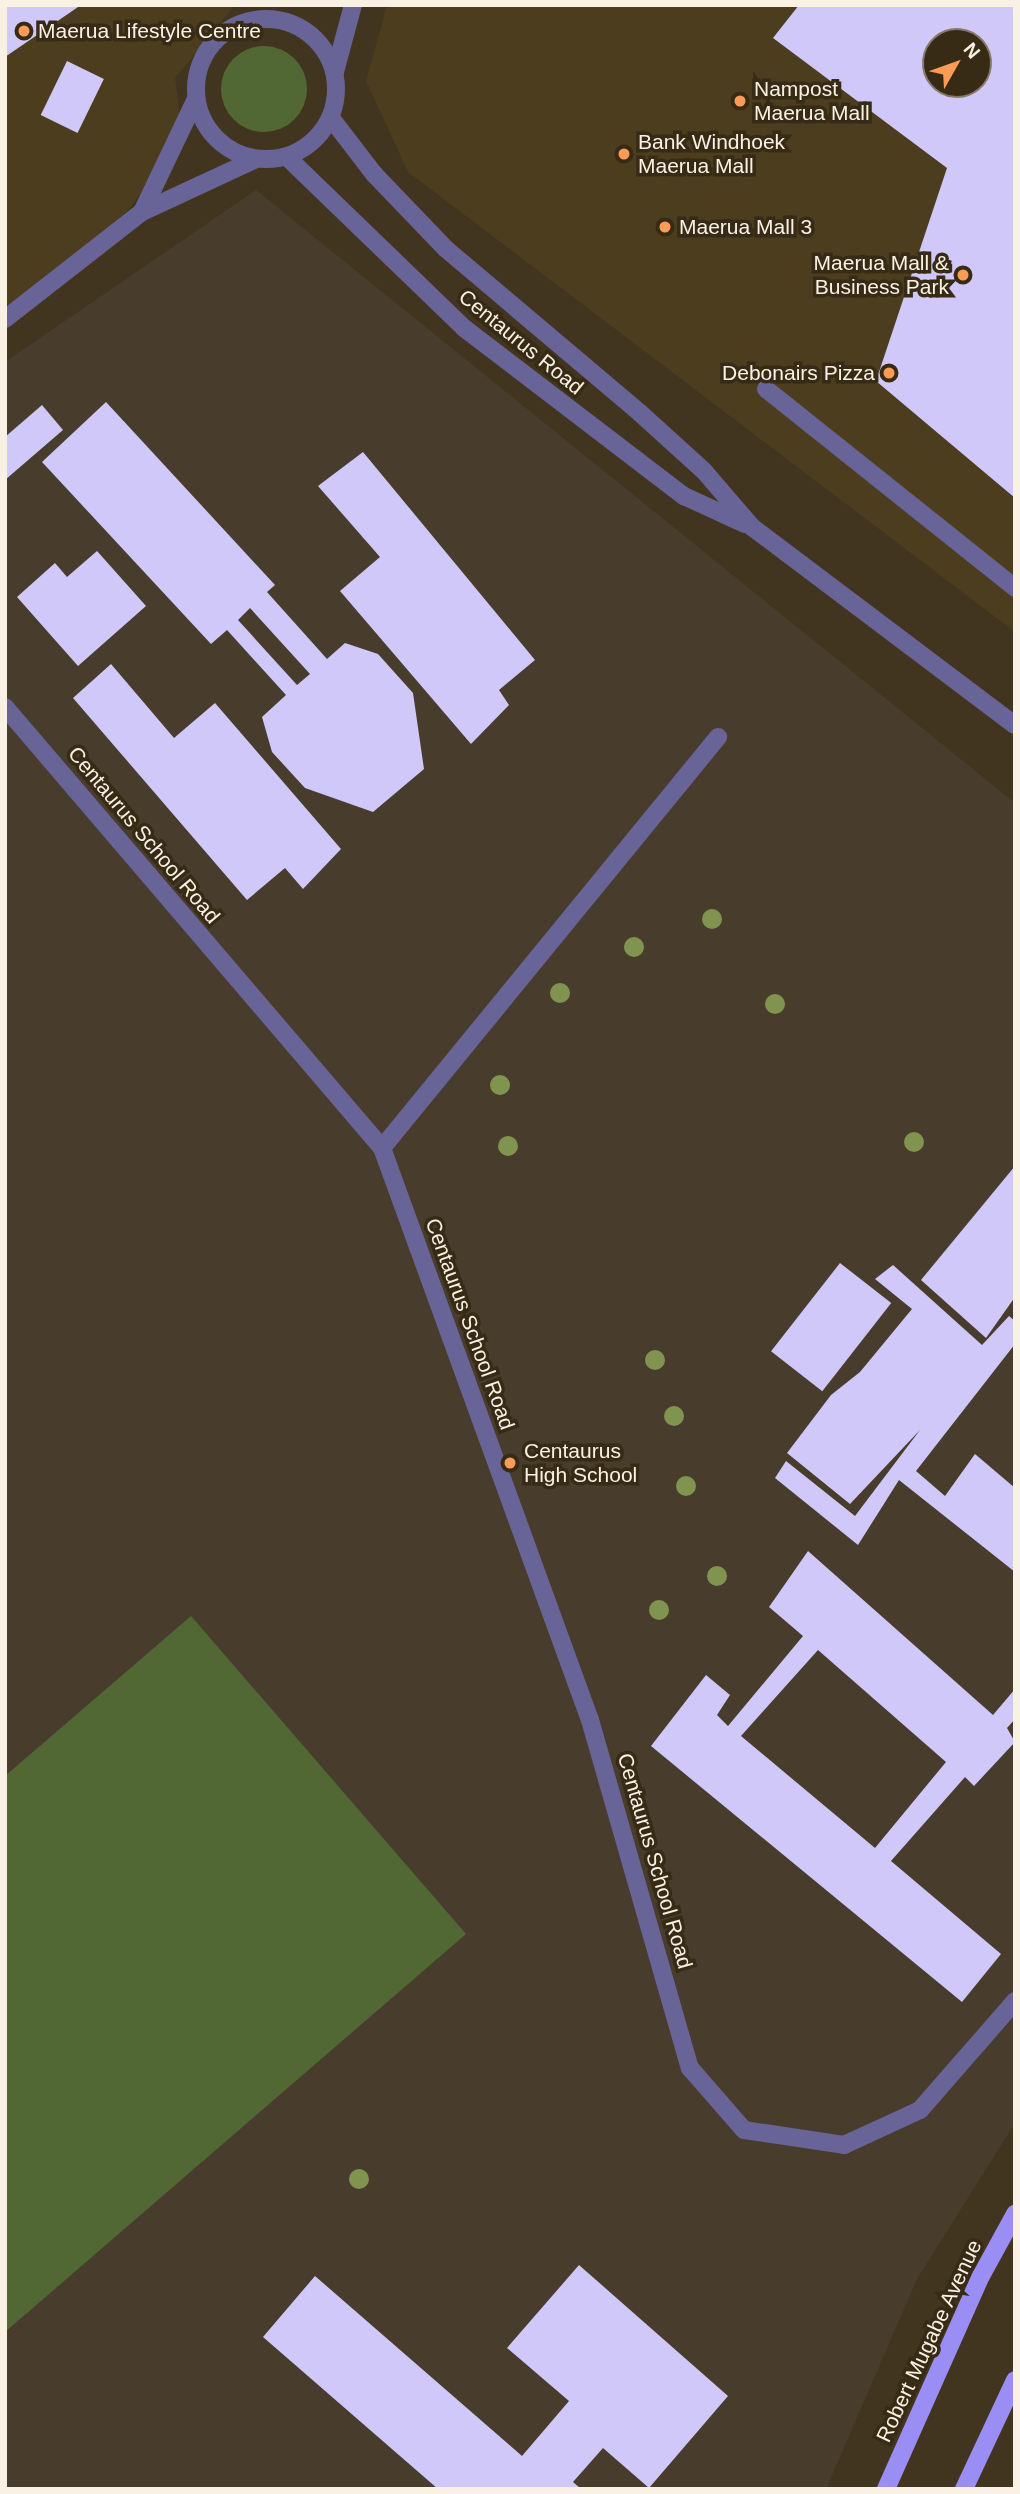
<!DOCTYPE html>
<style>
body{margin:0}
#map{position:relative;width:1020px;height:2494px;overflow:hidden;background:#41351f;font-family:Arial,sans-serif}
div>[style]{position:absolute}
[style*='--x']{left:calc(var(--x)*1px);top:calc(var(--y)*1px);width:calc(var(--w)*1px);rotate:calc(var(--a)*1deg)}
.built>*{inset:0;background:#4c3d1f}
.education>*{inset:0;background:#483d2d}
.green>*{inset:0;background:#526834}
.round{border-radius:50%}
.building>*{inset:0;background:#cfc8f9;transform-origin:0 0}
.minor>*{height:18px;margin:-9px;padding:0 9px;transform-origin:9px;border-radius:9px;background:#686497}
.minor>.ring{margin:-9px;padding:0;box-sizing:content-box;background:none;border:18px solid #686497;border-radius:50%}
.major>*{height:18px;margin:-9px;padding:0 9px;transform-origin:9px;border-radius:9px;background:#9a8ef5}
.trees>*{width:20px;height:20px;margin:-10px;border-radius:50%;background:#81944f}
.dots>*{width:19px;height:19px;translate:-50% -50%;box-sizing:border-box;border:4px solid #372b15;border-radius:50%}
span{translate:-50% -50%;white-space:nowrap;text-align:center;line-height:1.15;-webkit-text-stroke:7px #372b15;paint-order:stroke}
.poi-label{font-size:21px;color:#f9f1e4}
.left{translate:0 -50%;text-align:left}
.right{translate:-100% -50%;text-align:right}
.street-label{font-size:21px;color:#f9f1e4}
.frame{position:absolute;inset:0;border:7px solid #f9f1e4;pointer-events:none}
.north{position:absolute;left:922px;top:28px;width:70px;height:70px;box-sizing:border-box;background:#372b15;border:2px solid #857a68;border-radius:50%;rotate:50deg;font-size:19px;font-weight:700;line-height:28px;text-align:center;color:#f9f1e4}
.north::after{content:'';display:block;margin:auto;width:24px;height:32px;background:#fe9c57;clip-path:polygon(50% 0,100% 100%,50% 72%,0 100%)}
</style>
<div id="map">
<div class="built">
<i style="clip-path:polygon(5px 5px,235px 5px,175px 78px,180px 117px,158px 171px,128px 210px,77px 256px,5px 307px)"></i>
<i style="clip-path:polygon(evenodd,387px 5px,1015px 5px,1015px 632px,408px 172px,366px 81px,387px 5px,936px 42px,978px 42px,978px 84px,936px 84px,936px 42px)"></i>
</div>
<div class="education">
<i style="clip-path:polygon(256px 190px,1015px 803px,1015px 2123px,917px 2279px,826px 2489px,5px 2489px,5px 362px)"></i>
</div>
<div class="green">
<i class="round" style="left:221px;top:46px;width:86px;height:86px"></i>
<i style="clip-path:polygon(191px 1616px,466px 1934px,5px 2332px,5px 1776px)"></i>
</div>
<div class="building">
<i style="clip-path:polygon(5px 5px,81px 5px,5px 57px)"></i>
<i style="clip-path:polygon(evenodd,799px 5px,1015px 5px,1015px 498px,876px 381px,947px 168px,773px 38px,799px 5px,936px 42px,978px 42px,978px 84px,936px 84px,936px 42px)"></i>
<i style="left:67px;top:61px;width:41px;height:60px;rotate:26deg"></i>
<i style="clip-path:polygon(evenodd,106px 402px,275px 585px,267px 592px,327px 659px,345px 643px,378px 654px,413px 693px,424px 769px,373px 812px,305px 788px,272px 752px,262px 717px,286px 695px,227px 630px,211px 644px,42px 462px,106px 402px,250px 608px,310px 674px,297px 685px,238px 620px,250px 608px)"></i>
<i style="clip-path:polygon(42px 405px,63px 430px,5px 480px,5px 437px)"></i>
<i style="clip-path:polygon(363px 452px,535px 660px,499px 690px,509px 705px,471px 744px,340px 591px,380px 557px,318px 486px)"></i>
<i style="clip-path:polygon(97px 551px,146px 606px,78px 666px,17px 597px,55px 563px,67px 577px)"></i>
<i style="clip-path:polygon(111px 664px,174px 738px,215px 703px,341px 849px,303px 889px,285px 868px,247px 900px,73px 698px)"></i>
<i style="clip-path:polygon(1015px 1166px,1015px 1297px,986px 1338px,921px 1280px)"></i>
<i style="left:840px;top:1263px;width:65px;height:112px;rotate:38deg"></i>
<i style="clip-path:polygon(893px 1265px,982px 1345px,1009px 1316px,1015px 1321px,1015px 1344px,916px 1471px,945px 1496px,975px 1454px,1015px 1488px,1015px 1572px,899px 1480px,858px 1545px,775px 1478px,786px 1461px,855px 1516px,920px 1430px,850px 1504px,787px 1453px,831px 1395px,860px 1372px,912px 1309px,875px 1279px)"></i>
<i style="clip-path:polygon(evenodd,808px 1551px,993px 1715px,1015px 1689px,1015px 1719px,1007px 1728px,1015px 1742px,974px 1786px,965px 1777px,891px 1861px,1001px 1954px,962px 2002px,651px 1746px,706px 1675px,730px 1695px,717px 1715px,728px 1726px,803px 1636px,769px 1607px,808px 1551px,818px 1650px,946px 1762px,875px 1848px,741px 1736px,818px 1650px)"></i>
<i style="clip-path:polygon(579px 2265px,728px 2396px,649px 2488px,603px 2448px,573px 2482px,581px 2489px,438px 2489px,263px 2337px,315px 2276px,522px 2456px,569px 2401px,507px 2348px)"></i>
</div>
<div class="minor">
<i class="ring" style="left:196px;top:19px;width:122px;height:122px"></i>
<i style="--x:335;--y:72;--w:69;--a:-75"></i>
<i style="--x:331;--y:118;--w:71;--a:52.5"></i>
<i style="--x:374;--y:174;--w:104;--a:46.2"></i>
<i style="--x:446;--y:249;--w:254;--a:40.2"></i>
<i style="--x:640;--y:413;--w:86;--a:42.2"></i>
<i style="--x:704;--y:471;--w:74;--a:49.4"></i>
<i style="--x:752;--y:527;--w:329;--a:37"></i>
<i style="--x:287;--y:157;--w:246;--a:44"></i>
<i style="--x:464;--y:328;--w:277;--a:37.4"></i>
<i style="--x:684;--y:496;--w:67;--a:24.7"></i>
<i style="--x:142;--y:212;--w:125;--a:-64.5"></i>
<i style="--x:5;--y:319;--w:174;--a:-38"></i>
<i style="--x:142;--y:212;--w:126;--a:-24.9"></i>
<i style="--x:766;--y:389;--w:319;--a:38.6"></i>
<i style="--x:5;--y:707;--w:580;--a:49.47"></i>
<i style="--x:382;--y:1148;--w:609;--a:70.02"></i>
<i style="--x:590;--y:1720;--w:362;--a:74"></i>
<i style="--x:690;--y:2068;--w:82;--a:48.9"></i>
<i style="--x:744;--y:2130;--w:101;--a:8.5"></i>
<i style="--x:844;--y:2145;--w:84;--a:-24.7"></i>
<i style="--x:920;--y:2110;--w:145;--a:-48.9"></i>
<i style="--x:382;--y:1148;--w:531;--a:-50.73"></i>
</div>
<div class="major">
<i style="--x:886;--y:2489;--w:233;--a:-66"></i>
<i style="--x:981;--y:2276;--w:71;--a:-61.3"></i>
<i style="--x:964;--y:2489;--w:120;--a:-64.9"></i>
</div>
<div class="trees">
<i style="left:712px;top:919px"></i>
<i style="left:634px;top:947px"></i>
<i style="left:560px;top:993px"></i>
<i style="left:775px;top:1004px"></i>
<i style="left:500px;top:1085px"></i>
<i style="left:914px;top:1142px"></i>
<i style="left:508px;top:1146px"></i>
<i style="left:655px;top:1360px"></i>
<i style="left:674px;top:1416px"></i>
<i style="left:686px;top:1486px"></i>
<i style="left:717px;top:1576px"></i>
<i style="left:659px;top:1610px"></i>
<i style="left:359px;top:2179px"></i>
</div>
<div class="dots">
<i style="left:24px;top:31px;background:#fe9c57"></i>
<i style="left:740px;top:101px;background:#fe9c57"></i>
<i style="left:624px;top:154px;background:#fe9c57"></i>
<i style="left:665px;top:227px;background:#fe9c57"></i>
<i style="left:963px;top:275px;background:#fe9c57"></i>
<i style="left:889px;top:373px;background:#fe9c57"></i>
<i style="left:510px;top:1463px;background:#fe9c57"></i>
</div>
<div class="poi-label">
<span class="left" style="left:38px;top:31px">Maerua Lifestyle Centre</span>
<span class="left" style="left:754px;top:101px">Nampost<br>Maerua Mall</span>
<span class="left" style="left:638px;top:154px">Bank Windhoek<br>Maerua Mall</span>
<span class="left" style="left:679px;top:227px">Maerua Mall 3</span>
<span class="right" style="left:949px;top:275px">Maerua Mall &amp;<br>Business Park</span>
<span class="right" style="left:875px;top:373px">Debonairs Pizza</span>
<span class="left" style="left:524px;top:1463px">Centaurus<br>High School</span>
</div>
<div class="street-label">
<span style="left:521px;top:342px;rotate:39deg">Centaurus Road</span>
<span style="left:144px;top:835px;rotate:50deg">Centaurus School Road</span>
<span style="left:470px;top:1324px;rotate:70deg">Centaurus School Road</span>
<span style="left:655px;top:1861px;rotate:74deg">Centaurus School Road</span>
<span style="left:929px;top:2341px;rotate:-65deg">Robert Mugabe Avenue</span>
</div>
<div class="frame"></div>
<div class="north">N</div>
</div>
